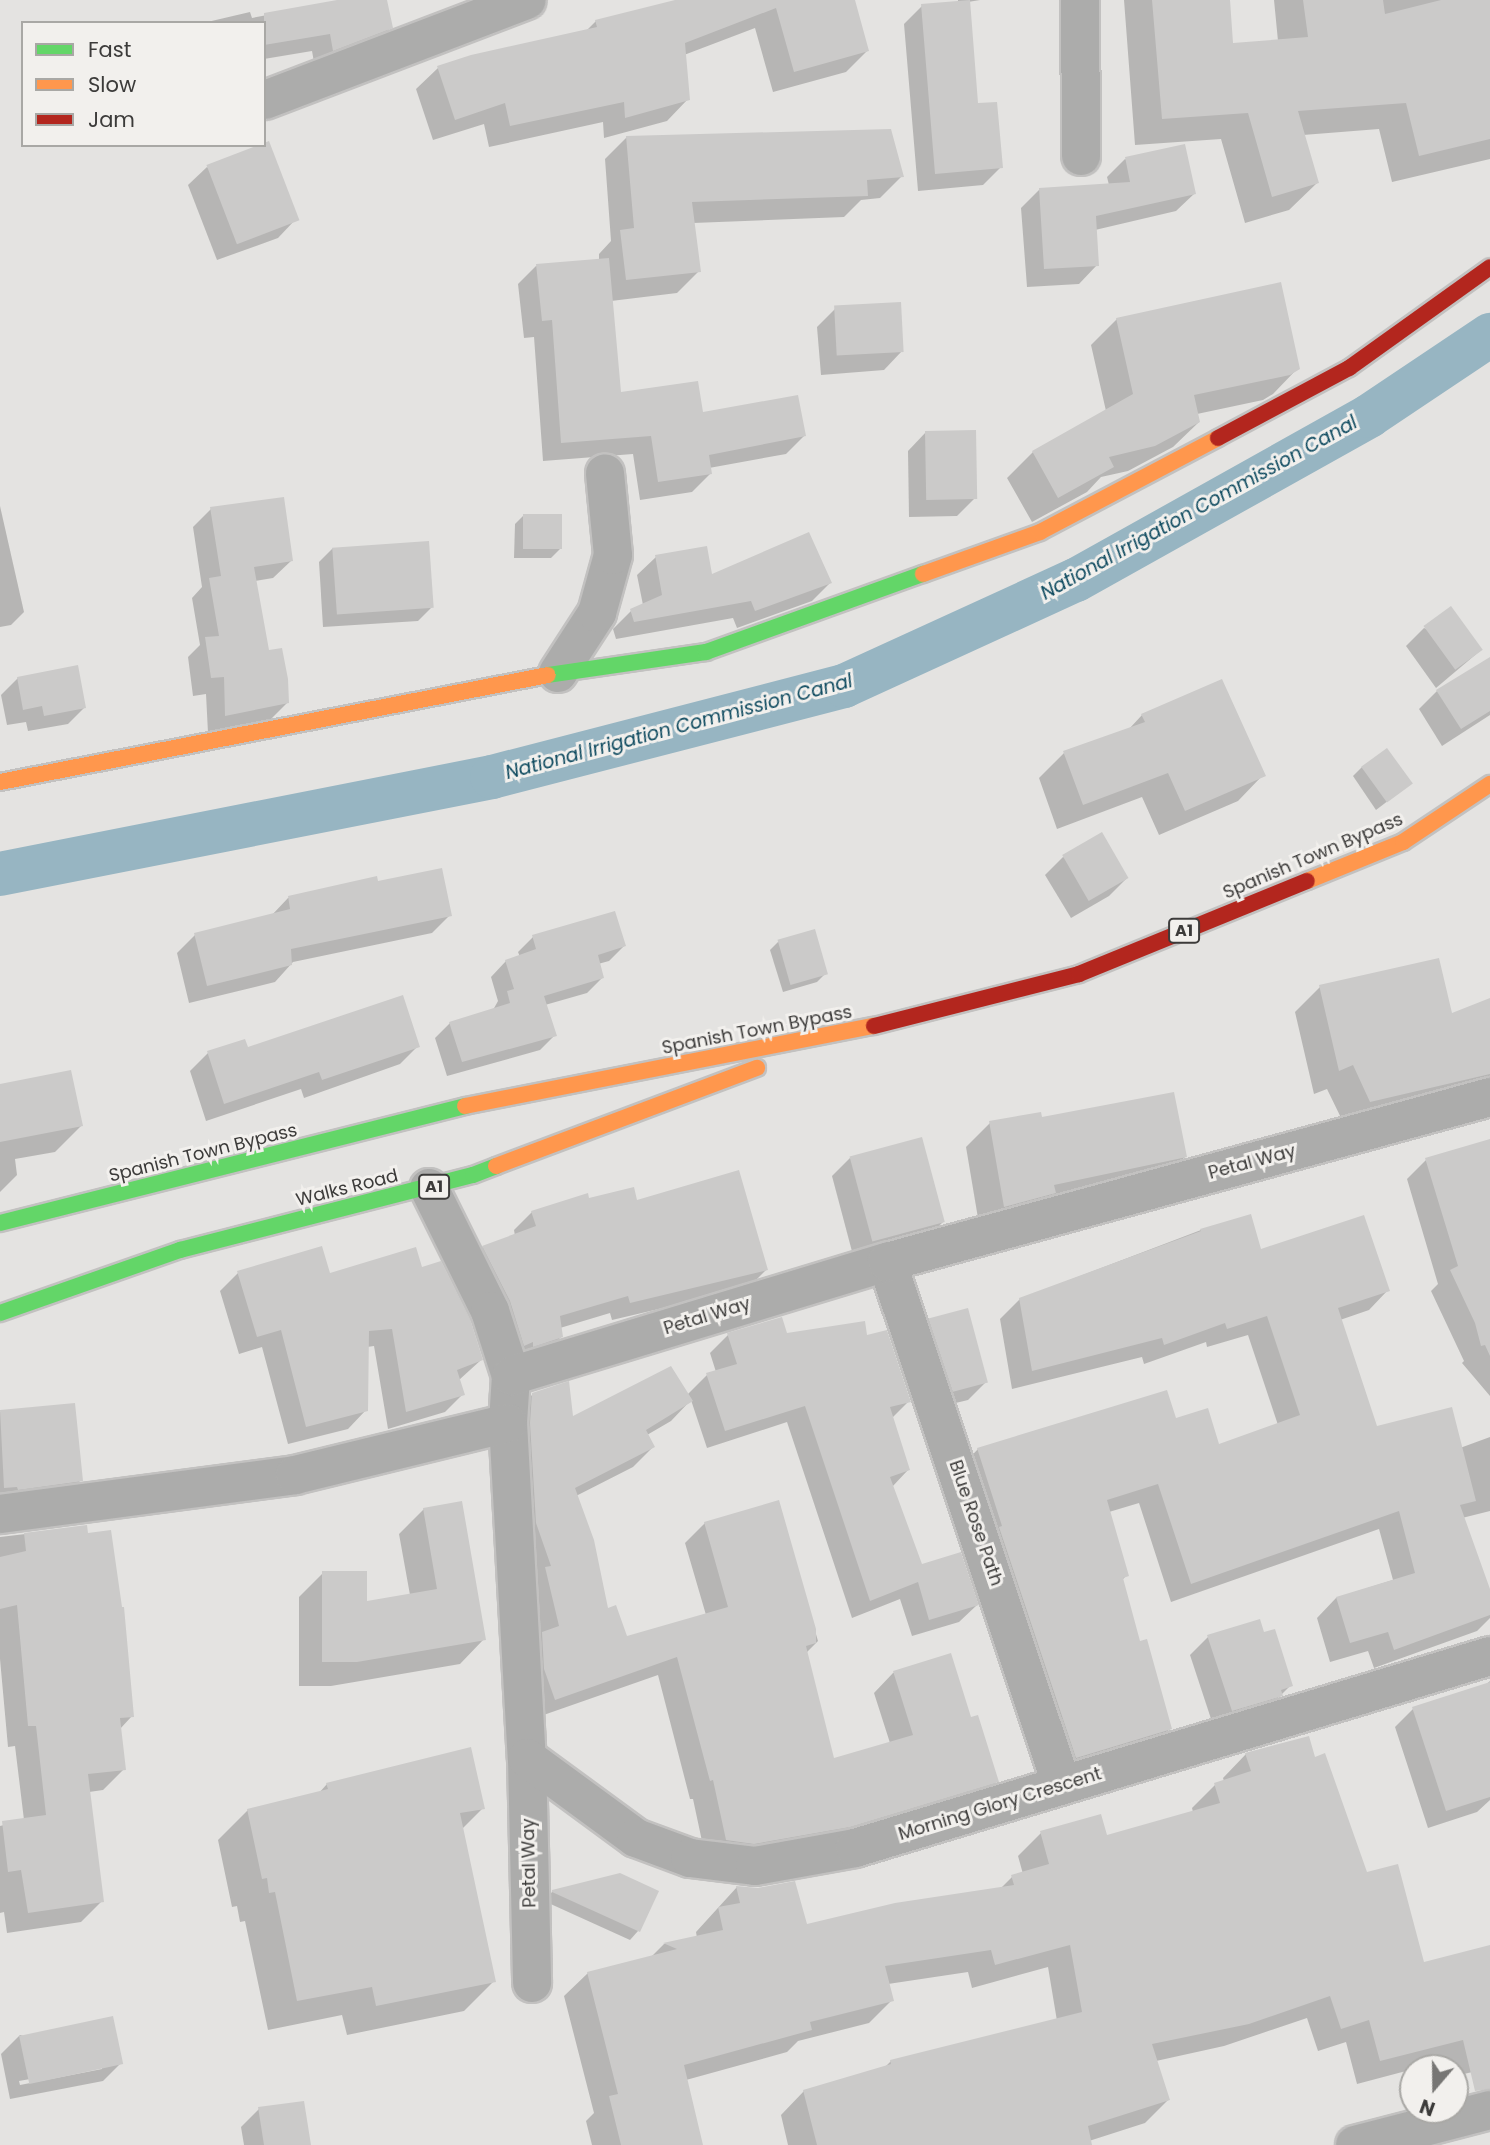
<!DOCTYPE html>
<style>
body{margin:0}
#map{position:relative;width:1490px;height:2145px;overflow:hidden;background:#e4e3e1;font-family:Poppins,sans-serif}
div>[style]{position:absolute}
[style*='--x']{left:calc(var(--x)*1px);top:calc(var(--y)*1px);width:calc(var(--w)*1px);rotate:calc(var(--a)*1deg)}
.shadow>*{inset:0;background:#0003}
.canal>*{height:44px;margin:-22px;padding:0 22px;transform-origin:22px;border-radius:22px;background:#97b5c2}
.building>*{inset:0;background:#cbcac9;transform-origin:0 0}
.roads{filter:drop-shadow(2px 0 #c2c1c0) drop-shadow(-2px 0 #c2c1c0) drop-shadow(0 2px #c2c1c0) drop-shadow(0 -2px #c2c1c0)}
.street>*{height:38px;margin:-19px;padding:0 19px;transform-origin:19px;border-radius:19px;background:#acacab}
.fast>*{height:16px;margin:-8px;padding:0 8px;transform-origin:8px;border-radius:8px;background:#63d668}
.slow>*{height:16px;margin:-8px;padding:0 8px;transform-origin:8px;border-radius:8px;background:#ff974d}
.jam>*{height:16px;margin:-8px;padding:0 8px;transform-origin:8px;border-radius:8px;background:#b3261e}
span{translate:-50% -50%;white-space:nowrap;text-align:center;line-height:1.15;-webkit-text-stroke:6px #f2f0ed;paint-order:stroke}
.shield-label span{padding:2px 5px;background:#f2f0ed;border:2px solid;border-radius:5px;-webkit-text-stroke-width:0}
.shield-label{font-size:16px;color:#3c3b3a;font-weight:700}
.street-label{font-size:18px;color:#3c3b3a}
.water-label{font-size:19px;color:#0e4a5f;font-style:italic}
.legend{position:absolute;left:21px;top:21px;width:245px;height:126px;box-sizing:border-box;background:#f2f0ed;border:2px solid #a9a8a5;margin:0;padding:9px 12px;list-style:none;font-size:21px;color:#3c3b3a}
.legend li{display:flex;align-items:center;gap:14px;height:35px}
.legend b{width:35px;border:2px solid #a9a8a5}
.north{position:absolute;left:1399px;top:2054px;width:70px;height:70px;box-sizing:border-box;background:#f2f0ed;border:2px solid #a9a8a5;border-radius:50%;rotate:200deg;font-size:19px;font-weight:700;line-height:28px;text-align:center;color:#3c3b3a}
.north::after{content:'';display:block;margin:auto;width:24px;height:32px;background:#777674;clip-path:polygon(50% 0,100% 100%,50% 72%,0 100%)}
</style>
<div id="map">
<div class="shadow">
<i style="clip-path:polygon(347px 0,385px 0,391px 27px,372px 46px,315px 68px,312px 51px,264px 59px,264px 23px,203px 23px,250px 12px,252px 18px)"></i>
<i style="clip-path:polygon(682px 0,853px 0,867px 51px,846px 72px,773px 92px,755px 28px,684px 55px,688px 99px,667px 121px,604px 138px,603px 122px,489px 147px,484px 124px,433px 140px,416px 89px,438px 68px,586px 31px,596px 21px)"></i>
<i style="clip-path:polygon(958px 0,980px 0,968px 2px,977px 105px,1001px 167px,983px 185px,918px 191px,904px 24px,922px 6px,958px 3px)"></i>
<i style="clip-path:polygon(1124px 0,1228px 0,1232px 45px,1278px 41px,1274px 0,1490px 0,1490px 159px,1392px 182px,1379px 129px,1303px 135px,1317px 183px,1289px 210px,1245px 223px,1221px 139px,1135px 145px)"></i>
<i style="clip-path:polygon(627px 137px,902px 176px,880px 198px,861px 200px,844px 217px,693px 223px,699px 271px,677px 293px,611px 301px,619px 394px,804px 436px,786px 454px,709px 468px,710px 474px,692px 492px,640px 500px,633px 454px,543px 461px,534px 337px,524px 338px,518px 284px,536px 266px,599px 260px,599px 254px,611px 241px,605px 159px)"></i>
<i style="clip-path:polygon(1125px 159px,1195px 193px,1176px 211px,1095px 230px,1097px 265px,1079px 284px,1027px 287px,1021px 208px,1040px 189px,1109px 185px,1107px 177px)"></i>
<i style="clip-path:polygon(207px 167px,296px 219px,278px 238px,217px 260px,188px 185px)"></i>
<i style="clip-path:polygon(835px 309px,902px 351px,884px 370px,821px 375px,817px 327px)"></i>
<i style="clip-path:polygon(1117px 319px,1298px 368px,1273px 394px,1263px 400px,1197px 414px,1199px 422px,1173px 447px,1128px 471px,1101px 477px,1087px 492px,1032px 522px,1007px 478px,1033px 452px,1106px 411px,1091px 345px)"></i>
<i style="clip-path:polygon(926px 432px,975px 498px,957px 516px,909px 517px,908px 451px)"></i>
<i style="clip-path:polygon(0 506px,24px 612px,11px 625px,0 627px)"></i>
<i style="clip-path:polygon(211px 509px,292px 560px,273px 578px,255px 581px,267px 652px,287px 703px,269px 721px,208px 733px,206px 694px,193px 696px,188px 657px,200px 645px,192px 598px,202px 587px,193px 527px)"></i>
<i style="clip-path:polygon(524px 515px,560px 549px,551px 558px,514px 558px,515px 524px)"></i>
<i style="clip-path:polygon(333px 548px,432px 607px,418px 621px,323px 627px,319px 562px)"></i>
<i style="clip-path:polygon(656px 557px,711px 576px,830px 583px,812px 601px,737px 628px,733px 618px,616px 639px,613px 629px,631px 611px,643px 605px,637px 575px)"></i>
<i style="clip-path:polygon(1424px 628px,1481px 650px,1436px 688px,1406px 646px)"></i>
<i style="clip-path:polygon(18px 678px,84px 708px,68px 724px,28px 731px,26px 722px,7px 725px,1px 695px)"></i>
<i style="clip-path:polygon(1490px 681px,1490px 715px,1442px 746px,1419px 709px,1437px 691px)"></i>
<i style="clip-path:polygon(1142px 715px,1263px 775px,1238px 801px,1159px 835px,1142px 797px,1057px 829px,1039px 778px,1064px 753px,1129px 729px)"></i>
<i style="clip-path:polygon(1362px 767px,1410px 784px,1376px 810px,1353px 776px)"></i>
<i style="clip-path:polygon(1063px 857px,1127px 878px,1109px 896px,1071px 918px,1045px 875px)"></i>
<i style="clip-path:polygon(377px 883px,450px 915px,432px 933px,293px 962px,275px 982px,189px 1003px,177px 953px,195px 935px,271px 916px,288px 898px)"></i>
<i style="clip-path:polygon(533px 937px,624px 946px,609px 961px,598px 964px,602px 978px,587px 993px,545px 1005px,555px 1035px,540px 1050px,447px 1076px,435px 1038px,450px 1023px,493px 1010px,498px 1001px,491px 977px,506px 961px,520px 957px,518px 952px)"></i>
<i style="clip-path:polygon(779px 941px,826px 973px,817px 982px,783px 992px,770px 950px)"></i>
<i style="clip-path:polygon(1320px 987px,1451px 1015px,1490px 1000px,1490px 1090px,1345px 1126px,1327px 1089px,1314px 1094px,1295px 1012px)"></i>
<i style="clip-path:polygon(418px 1046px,400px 1064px,304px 1098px,301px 1089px,206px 1121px,190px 1071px,208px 1053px)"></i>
<i style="clip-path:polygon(0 1085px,81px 1126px,55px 1152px,15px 1159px,17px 1175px,0 1192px)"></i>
<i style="clip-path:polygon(990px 1123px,1185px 1157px,1161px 1181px,980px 1230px,966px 1147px)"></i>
<i style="clip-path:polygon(850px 1158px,943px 1222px,924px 1240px,854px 1259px,832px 1176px)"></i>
<i style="clip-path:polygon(1490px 1158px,1490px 1396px,1462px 1363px,1464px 1361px,1431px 1291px,1438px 1284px,1407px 1179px,1426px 1160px)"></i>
<i style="clip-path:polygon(588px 1200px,636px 1202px,766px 1270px,748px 1288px,612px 1320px,610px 1313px,560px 1328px,561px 1337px,543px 1355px,516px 1363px,465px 1265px,483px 1247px,515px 1236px,514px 1230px,532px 1212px)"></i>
<i style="clip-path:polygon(1201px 1230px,1260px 1252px,1388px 1290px,1369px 1310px,1340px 1320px,1376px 1428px,1460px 1448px,1490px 1437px,1490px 1511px,1462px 1518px,1490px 1594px,1490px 1618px,1477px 1631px,1374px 1668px,1368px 1651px,1330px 1662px,1317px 1618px,1336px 1598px,1393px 1580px,1379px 1529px,1171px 1602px,1139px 1503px,1109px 1512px,1127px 1575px,1122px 1580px,1138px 1643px,1170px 1729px,1151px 1748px,1056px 1777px,959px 1469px,978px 1449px,1174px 1420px,1218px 1447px,1278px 1425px,1248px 1335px,1207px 1347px,1206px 1342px,1144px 1364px,1142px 1357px,1012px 1389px,1000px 1319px,1020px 1299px)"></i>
<i style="clip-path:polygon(421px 1270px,481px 1360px,459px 1380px,463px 1394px,445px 1412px,388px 1429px,374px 1346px,367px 1347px,366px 1410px,348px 1429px,288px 1444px,262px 1347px,239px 1354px,220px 1291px,238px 1273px,329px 1275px)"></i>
<i style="clip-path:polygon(930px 1320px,986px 1382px,968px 1400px,935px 1408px,912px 1339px)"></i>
<i style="clip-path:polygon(728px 1335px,866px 1337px,909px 1401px,892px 1418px,908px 1470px,892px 1487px,921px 1566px,977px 1605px,959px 1622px,912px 1636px,900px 1599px,852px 1618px,787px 1422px,707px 1448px,691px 1400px,671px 1421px,647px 1435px,653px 1447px,633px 1467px,576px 1496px,607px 1611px,626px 1638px,706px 1615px,685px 1543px,705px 1523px,778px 1503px,818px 1641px,806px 1653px,833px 1761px,890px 1743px,874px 1693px,893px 1673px,950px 1655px,970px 1719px,997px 1781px,977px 1801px,829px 1846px,706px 1860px,693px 1799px,690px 1799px,658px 1675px,535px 1718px,513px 1414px,533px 1394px,572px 1419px,687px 1395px,707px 1375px,716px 1372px,710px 1353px)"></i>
<i style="clip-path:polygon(73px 1405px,81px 1480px,60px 1501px,0 1509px,0 1412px)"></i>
<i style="clip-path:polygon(424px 1509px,484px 1639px,460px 1664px,331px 1686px,299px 1686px,299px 1597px,323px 1573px,365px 1603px,410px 1595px,399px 1534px)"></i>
<i style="clip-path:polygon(85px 1527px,132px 1716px,120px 1729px,124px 1769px,103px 1790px,89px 1792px,102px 1901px,81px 1922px,7px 1933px,4px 1912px,0 1913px,0 1826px,24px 1820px,15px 1746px,8px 1747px,0 1659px,0 1537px)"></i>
<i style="clip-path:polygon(1262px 1635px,1291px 1685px,1263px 1713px,1214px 1728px,1190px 1655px,1208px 1637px)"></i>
<i style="clip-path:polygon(1490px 1681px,1490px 1800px,1477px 1812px,1428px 1828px,1395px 1727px,1413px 1709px,1483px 1687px)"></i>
<i style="clip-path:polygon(1246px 1754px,1314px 1759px,1366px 1874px,1423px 1965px,1490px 1947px,1490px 2068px,1455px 2076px,1455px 2068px,1441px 2068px,1440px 2062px,1357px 2084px,1346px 2042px,1318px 2051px,1307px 2018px,1224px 2046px,1156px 2061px,1168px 2100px,1145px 2123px,1089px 2141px,1090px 2145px,788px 2145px,781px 2115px,804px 2091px,885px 2067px,891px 2061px,1057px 2021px,1048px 1967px,972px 1988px,968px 1972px,888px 1984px,892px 2000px,869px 2023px,798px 2041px,787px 2052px,686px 2080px,701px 2145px,592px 2145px,586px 2121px,594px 2113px,564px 1996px,588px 1973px,650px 1958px,664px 1944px,697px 1938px,696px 1932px,737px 1887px,805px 1926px,1000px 1889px,1012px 1877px,1023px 1874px,1018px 1856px,1041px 1833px,1106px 1837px,1193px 1812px,1192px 1808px,1215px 1785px,1224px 1781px,1223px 1778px)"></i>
<i style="clip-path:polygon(327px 1784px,483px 1808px,462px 1829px,494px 1981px,464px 2011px,347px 2035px,342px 2015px,268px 2030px,245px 1921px,240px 1922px,237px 1906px,232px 1907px,218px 1840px,248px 1810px,318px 1794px)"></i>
<i style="clip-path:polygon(553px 1891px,657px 1892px,638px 1931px,630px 1940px,544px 1901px)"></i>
<i style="clip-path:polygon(evenodd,20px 2035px,121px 2063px,103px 2081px,10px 2099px,1px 2054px,20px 2035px,102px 2066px,102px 2069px,20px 2085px,19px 2081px,102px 2066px)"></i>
<i style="clip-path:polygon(259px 2109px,309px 2145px,244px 2145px,241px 2127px)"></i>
</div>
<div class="canal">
<i style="--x:0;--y:874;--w:501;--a:-11.15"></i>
<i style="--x:492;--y:777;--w:364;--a:-14.5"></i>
<i style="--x:844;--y:686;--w:255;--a:-24.6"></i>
<i style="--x:1076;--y:580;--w:336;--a:-29.2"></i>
<i style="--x:1369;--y:416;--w:146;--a:-33.8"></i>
</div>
<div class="building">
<i style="clip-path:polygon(337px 0,387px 0,393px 28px,333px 51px,330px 34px,264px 45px,264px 13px)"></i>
<i style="clip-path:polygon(675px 0,855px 0,869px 51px,794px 72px,776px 8px,685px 43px,690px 100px,625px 118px,624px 102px,510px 126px,505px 103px,455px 120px,437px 66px,471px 55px,597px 27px,595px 20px)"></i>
<i style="clip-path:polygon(970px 0,978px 103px,997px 102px,1003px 168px,935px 174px,921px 4px)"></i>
<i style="clip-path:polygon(1152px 0,1230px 0,1233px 43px,1308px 37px,1303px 0,1383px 0,1385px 14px,1441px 0,1490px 0,1490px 139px,1419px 156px,1406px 103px,1298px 111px,1319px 183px,1272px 197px,1248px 113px,1162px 119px)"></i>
<i style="clip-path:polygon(891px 129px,904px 177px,867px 180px,868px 196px,692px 202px,701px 272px,626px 280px,620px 230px,634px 228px,626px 136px)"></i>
<i style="left:269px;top:141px;width:85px;height:67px;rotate:69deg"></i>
<i style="clip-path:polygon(1185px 144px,1196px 194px,1096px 216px,1099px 266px,1044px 269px,1039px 188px,1130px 182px,1125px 157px)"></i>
<i style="clip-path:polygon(609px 258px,621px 392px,698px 381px,703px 412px,798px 395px,806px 436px,709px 455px,712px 474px,658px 482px,651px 436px,561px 443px,552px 320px,542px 321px,536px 264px)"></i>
<i style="clip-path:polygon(1281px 282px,1300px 369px,1290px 375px,1194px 395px,1200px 422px,1155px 446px,1109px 457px,1114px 467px,1058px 498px,1032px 451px,1133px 394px,1116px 318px)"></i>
<i style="left:901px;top:302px;width:50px;height:67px;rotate:87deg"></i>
<i style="left:976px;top:430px;width:69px;height:51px;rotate:89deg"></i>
<i style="clip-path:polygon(284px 497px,293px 561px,254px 567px,269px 650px,282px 648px,288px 679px,289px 703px,225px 716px,224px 677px,211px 678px,205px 637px,219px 636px,209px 578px,221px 576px,210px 507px)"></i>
<i style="left:523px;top:514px;width:39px;height:35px"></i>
<i style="clip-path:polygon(809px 532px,832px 583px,755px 611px,751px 601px,634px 622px,630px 609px,662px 595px,655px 555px,707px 546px,712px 574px)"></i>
<i style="left:429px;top:541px;width:67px;height:97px;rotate:86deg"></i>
<i style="left:1451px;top:606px;width:54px;height:34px;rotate:54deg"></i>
<i style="clip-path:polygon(1490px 657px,1490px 711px,1461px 729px,1436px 690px)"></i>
<i style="clip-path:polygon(78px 665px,86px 708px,44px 716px,42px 706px,23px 710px,17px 677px)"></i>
<i style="clip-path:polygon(1222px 679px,1266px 776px,1185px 811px,1168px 773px,1083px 805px,1063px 751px,1145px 722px,1141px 714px)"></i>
<i style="left:1387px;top:748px;width:44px;height:32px;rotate:54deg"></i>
<i style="left:1102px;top:832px;width:53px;height:46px;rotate:60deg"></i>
<i style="clip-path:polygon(442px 868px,452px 916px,291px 949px,292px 965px,207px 986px,194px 933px,290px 909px,288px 896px,377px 876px,378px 881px)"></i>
<i style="clip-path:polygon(615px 911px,626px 946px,598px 955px,604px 978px,544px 996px,557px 1036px,462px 1062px,449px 1022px,510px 1003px,507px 991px,514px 989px,505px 960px,536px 949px,532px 935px)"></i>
<i style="left:815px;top:929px;width:47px;height:39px;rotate:74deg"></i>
<i style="clip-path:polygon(1439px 958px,1452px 1013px,1490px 998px,1490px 1074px,1370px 1102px,1353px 1065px,1339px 1071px,1319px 985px)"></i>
<i style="clip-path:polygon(403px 995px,420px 1047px,322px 1080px,319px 1072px,224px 1104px,207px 1051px,245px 1039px,248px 1047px)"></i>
<i style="clip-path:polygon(71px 1070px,83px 1126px,0 1142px,0 1084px)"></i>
<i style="clip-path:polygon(1174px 1092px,1187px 1157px,1054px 1185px,1056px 1193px,1004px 1207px,989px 1121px,1041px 1112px,1042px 1117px)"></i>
<i style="left:922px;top:1137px;width:88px;height:75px;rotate:75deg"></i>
<i style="clip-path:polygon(1490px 1139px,1490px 1356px,1485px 1345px,1481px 1346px,1475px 1323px,1450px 1270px,1458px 1266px,1425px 1158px)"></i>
<i style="clip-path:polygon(739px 1170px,768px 1270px,630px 1303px,628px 1296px,560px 1316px,563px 1337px,533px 1347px,533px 1342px,524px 1346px,510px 1301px,482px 1246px,536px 1226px,531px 1211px,588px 1193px,589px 1198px,634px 1187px,637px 1200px)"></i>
<i style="clip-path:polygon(1251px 1214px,1261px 1249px,1364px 1215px,1390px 1291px,1338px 1308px,1377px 1426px,1452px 1407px,1476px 1501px,1460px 1505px,1490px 1589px,1490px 1615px,1394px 1650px,1388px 1632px,1350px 1643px,1336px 1597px,1415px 1573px,1399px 1511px,1191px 1584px,1158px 1484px,1107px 1500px,1129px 1576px,1123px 1578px,1140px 1641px,1147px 1639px,1172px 1729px,1076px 1758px,999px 1527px,1002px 1526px,977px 1448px,1167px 1390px,1176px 1418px,1208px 1408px,1219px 1444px,1300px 1415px,1267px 1316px,1227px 1329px,1225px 1323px,1164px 1345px,1162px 1338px,1032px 1371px,1019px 1298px,1201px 1231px,1200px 1229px)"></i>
<i style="clip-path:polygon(322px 1246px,330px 1273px,416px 1247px,422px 1267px,441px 1261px,470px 1319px,483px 1360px,457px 1370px,465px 1395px,406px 1412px,392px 1329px,369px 1331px,368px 1411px,306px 1427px,281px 1330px,257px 1337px,237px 1271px)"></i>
<i style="left:968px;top:1308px;width:77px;height:41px;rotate:75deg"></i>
<i style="clip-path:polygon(782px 1317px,787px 1333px,865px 1321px,867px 1335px,887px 1330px,911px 1402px,890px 1407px,910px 1470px,890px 1477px,922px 1564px,961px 1552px,979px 1605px,929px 1620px,918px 1582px,870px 1601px,805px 1406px,725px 1431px,706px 1373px,737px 1364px,727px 1333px)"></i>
<i style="clip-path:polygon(671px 1366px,693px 1401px,646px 1430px,655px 1447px,575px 1488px,594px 1540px,608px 1608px,616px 1605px,627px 1636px,728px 1607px,704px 1522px,779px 1500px,816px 1629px,816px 1643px,806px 1646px,834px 1758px,913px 1735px,893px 1671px,951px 1653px,971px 1717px,978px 1715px,999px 1782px,850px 1827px,754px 1844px,726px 1840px,713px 1780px,710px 1781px,677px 1657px,555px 1700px,544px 1669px,542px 1632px,559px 1626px,545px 1567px,551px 1566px,536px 1523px,530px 1423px,532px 1393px,569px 1381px,573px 1416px)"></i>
<i style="clip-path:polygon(75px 1403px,83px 1481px,18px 1490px,17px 1487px,4px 1488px,0 1410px)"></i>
<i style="clip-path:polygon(462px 1501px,486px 1640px,357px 1662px,322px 1662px,322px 1571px,367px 1571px,367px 1601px,437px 1589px,423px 1508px)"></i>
<i style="clip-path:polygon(87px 1525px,88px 1533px,111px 1530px,122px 1607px,124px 1607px,134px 1717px,120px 1718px,126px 1770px,88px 1774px,104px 1902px,28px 1913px,21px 1870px,8px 1872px,2px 1821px,46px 1815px,36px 1726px,28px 1726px,17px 1605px,0 1609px,0 1557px,26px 1551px,24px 1533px)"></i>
<i style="clip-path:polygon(1260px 1619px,1264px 1632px,1275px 1629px,1293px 1686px,1281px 1690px,1283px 1696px,1232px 1711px,1207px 1635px)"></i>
<i style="clip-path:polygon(1490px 1682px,1490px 1797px,1446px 1811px,1412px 1707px)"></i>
<i style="clip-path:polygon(1309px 1736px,1315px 1757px,1325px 1753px,1367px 1872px,1398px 1864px,1424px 1962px,1490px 1945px,1490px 2089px,1475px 2091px,1463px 2040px,1380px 2061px,1369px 2020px,1341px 2029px,1330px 1996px,1249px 2024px,1152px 2044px,1170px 2100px,1088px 2126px,1092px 2145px,817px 2145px,803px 2090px,891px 2064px,890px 2060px,1082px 2012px,1070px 1945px,995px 1965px,991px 1950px,885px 1966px,894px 2001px,810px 2022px,812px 2030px,684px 2065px,703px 2145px,621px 2145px,609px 2096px,618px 2094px,587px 1972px,677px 1949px,663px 1943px,723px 1930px,718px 1907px,740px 1903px,736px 1886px,758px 1888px,795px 1881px,807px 1924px,895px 1903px,1014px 1885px,1011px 1875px,1049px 1864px,1040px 1831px,1101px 1814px,1107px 1835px,1220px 1803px,1214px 1783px,1251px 1771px,1245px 1753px)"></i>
<i style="clip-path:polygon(471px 1747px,485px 1809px,460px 1813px,496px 1982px,376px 2006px,372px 1987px,297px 2001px,275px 1892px,269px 1893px,267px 1878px,262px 1879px,247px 1809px,328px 1789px,326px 1783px)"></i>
<i style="clip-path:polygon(620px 1873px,659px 1891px,640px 1932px,552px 1892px,552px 1890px)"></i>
<i style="left:113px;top:2016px;width:49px;height:96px;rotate:78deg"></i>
<i style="clip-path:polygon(304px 2101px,311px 2145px,264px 2145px,258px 2107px)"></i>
</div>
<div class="roads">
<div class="street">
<i style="--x:1080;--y:0;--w:156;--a:89.6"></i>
<i style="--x:265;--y:100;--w:280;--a:-20.9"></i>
<i style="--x:558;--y:673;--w:72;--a:-57"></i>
<i style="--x:597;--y:613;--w:60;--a:-74.6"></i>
<i style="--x:613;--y:555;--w:82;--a:-95.6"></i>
<i style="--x:429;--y:1188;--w:137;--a:63.6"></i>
<i style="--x:490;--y:1311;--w:68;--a:72.1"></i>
<i style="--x:511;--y:1376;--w:47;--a:93.7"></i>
<i style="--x:508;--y:1423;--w:336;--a:86.8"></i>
<i style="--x:527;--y:1758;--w:225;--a:88.7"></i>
<i style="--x:887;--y:1262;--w:552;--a:71.53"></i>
<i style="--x:511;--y:1376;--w:393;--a:-16.9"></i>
<i style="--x:887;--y:1262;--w:625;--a:-15.3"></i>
<i style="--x:0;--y:1514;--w:298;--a:-7.5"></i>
<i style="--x:295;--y:1475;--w:219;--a:-13.7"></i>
<i style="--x:527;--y:1758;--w:135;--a:36.3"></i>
<i style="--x:636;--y:1838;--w:58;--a:20.3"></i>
<i style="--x:690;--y:1858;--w:65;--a:7"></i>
<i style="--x:755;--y:1866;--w:102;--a:-10.2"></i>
<i style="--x:855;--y:1848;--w:663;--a:-16.82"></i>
<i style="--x:1355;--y:2145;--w:139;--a:-14.5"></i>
</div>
<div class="fast">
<i style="--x:548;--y:675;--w:160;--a:-8.3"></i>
<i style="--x:706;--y:652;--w:231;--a:-19.8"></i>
<i style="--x:0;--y:1223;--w:479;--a:-14.1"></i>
<i style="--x:0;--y:1313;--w:191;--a:-19.3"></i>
<i style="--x:180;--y:1250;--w:302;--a:-14.4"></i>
<i style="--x:473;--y:1175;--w:25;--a:-21"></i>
</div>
<div class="slow">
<i style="--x:923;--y:574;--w:124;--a:-19.7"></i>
<i style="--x:1040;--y:532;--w:201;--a:-27.8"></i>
<i style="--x:0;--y:782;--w:558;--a:-11.05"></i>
<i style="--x:1307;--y:881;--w:104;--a:-22.1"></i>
<i style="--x:1403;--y:842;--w:105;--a:-33.7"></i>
<i style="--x:465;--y:1106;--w:417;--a:-11.1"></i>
<i style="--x:496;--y:1166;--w:279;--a:-20.6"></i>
</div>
<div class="jam">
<i style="--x:1218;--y:438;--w:149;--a:-28.1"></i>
<i style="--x:1349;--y:368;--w:173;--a:-35.6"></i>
<i style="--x:874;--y:1026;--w:211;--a:-14.2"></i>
<i style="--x:1079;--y:974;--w:246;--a:-22.2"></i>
</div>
</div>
<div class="shield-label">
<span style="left:1184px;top:931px">A1</span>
<span style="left:434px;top:1187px">A1</span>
</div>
<div class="street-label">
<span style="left:1313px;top:856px;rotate:-23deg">Spanish Town Bypass</span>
<span style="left:757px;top:1030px;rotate:-11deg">Spanish Town Bypass</span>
<span style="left:203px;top:1153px;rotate:-14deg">Spanish Town Bypass</span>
<span style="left:1252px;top:1162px;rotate:-15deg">Petal Way</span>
<span style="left:347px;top:1188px;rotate:-14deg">Walks Road</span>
<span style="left:707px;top:1316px;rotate:-17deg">Petal Way</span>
<span style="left:976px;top:1523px;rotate:71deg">Blue Rose Path</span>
<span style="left:1000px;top:1804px;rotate:-17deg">Morning Glory Crescent</span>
<span style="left:529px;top:1863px;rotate:-91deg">Petal Way</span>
</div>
<div class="water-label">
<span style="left:1199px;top:508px;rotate:-29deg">National Irrigation Commission Canal</span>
<span style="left:679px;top:727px;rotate:-15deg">National Irrigation Commission Canal</span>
</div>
<ul class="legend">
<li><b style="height:9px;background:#63d668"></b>Fast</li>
<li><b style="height:9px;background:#ff974d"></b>Slow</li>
<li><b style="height:9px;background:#b3261e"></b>Jam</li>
</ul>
<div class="north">N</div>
</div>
